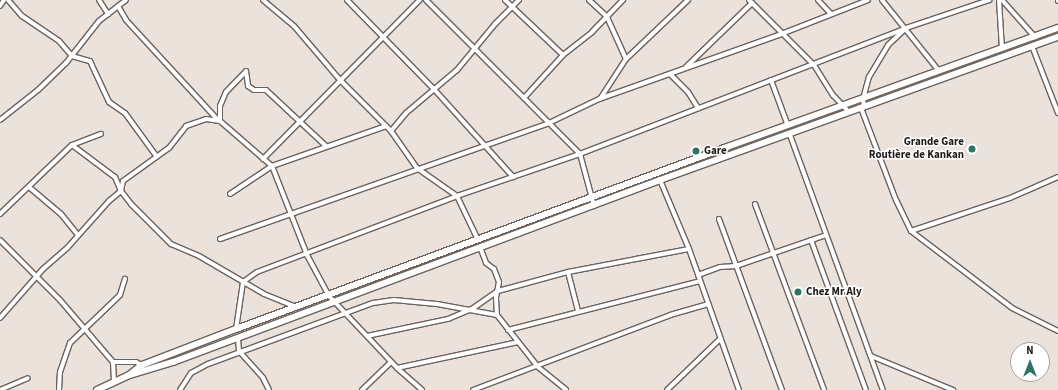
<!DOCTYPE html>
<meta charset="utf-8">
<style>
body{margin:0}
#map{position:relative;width:1058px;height:390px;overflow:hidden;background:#ece2dc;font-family:"Source Sans 3",sans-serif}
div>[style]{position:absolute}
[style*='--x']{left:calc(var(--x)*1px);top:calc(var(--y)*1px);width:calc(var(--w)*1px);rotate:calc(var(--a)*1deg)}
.roads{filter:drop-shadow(1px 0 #6c625d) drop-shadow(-1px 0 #6c625d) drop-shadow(0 1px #6c625d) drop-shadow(0 -1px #6c625d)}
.street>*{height:4px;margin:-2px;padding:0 2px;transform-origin:2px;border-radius:2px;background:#fff}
.secondary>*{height:6px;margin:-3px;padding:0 3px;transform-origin:3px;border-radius:3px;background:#fff}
.dots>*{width:11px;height:11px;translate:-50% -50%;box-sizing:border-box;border:2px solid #fff;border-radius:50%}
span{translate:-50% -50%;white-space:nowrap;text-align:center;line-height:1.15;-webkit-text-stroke:3px #fff;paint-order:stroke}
.poi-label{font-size:11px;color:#1f1b19;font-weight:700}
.right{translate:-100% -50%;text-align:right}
.left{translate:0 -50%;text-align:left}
.north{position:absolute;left:1010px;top:342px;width:40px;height:40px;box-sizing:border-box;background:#fff;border:1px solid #a5a4a3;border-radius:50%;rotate:0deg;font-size:11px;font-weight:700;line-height:16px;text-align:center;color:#1f1b19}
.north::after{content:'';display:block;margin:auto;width:14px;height:18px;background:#2d7368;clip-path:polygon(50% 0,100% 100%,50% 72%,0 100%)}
</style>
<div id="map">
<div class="roads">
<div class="street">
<i style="--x:8;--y:0;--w:21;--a:49"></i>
<i style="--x:22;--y:16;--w:45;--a:34"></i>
<i style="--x:59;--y:41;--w:20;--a:49"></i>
<i style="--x:72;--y:56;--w:19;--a:16"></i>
<i style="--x:90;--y:61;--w:45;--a:65.1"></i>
<i style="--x:109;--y:102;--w:19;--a:35"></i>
<i style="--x:125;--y:113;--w:54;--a:54"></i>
<i style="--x:99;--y:0;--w:17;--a:57"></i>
<i style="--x:263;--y:0;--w:40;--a:40"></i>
<i style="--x:294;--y:26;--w:71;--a:49.6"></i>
<i style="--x:340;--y:80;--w:72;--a:45"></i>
<i style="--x:391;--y:131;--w:45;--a:54.9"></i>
<i style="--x:417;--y:168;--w:49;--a:35"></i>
<i style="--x:457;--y:196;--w:49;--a:64.5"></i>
<i style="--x:347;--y:0;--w:123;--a:45.7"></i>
<i style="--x:433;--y:88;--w:120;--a:48"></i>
<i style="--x:426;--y:0;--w:218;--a:45"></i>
<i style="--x:580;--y:154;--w:54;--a:74.9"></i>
<i style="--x:505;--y:0;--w:80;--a:43.5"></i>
<i style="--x:589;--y:0;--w:25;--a:43"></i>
<i style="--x:607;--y:17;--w:46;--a:65.7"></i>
<i style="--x:749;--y:0;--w:92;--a:45"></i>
<i style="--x:814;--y:65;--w:36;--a:58"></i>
<i style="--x:833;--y:95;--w:23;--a:47"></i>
<i style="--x:818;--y:0;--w:19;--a:47"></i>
<i style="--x:882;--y:0;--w:91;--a:51.2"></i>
<i style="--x:999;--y:0;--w:49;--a:86.5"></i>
<i style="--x:1002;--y:0;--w:50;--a:48.3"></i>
<i style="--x:1058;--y:0;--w:1;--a:90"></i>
<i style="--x:0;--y:6;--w:7;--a:-56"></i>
<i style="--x:118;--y:6;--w:16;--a:60"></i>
<i style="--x:126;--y:20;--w:137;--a:47.4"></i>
<i style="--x:1032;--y:46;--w:72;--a:68.8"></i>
<i style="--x:686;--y:67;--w:92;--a:-44.1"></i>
<i style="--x:246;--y:71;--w:15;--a:82"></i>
<i style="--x:248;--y:86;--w:7;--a:34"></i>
<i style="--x:254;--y:90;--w:12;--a:0"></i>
<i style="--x:266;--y:90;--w:82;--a:43"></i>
<i style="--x:671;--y:75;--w:24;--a:45"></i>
<i style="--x:688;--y:92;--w:19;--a:58"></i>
<i style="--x:771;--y:80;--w:49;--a:69.7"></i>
<i style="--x:524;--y:98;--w:58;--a:-47.8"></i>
<i style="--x:563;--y:55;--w:37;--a:-38"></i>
<i style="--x:592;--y:32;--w:45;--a:-45.9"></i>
<i style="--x:600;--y:99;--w:48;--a:-57"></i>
<i style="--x:626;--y:59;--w:86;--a:-43.6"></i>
<i style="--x:864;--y:107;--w:8;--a:-97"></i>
<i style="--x:863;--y:99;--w:23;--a:-75"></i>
<i style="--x:869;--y:77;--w:37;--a:-59"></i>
<i style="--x:888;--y:45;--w:22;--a:-43"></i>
<i style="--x:861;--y:108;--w:98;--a:69.2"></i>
<i style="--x:896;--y:200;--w:34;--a:64"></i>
<i style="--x:911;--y:231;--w:127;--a:37.3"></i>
<i style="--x:1012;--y:308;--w:51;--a:26.6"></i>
<i style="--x:0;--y:120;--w:48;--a:-38.3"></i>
<i style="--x:38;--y:90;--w:39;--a:-44"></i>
<i style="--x:66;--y:63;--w:53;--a:-51.8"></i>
<i style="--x:99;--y:21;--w:34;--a:-38"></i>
<i style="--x:220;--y:121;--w:15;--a:-90"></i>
<i style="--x:220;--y:106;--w:15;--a:-67"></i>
<i style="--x:226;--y:92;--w:29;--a:-46"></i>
<i style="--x:391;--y:131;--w:23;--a:-50"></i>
<i style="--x:406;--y:113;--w:67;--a:-40.1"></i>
<i style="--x:457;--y:70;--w:60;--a:-50.4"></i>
<i style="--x:495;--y:24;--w:34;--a:-45"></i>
<i style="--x:790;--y:135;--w:271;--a:70"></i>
<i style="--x:72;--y:145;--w:54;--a:36.7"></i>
<i style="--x:115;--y:177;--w:15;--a:67"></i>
<i style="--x:121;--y:191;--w:16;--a:52"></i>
<i style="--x:131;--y:204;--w:57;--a:45"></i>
<i style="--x:171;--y:244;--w:30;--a:23"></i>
<i style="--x:199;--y:256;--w:75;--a:30.3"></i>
<i style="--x:264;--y:294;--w:35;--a:22"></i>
<i style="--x:263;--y:159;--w:223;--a:-45.4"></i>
<i style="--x:660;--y:180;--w:75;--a:67.2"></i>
<i style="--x:689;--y:249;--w:150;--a:70.5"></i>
<i style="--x:29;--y:187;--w:42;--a:40.2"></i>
<i style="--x:61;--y:214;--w:27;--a:51"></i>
<i style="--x:230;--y:194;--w:50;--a:-33.7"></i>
<i style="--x:272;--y:166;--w:121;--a:-19.3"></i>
<i style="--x:755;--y:204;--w:198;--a:69.6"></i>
<i style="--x:0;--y:214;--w:100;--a:-43.8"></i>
<i style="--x:72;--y:145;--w:31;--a:-21"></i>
<i style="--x:719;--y:219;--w:182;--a:69.8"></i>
<i style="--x:911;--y:231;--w:104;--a:-18.4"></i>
<i style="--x:1010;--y:198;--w:52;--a:-23.6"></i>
<i style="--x:220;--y:239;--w:349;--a:-19.4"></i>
<i style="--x:549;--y:123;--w:55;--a:-25.6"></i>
<i style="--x:599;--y:99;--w:196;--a:-19.6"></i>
<i style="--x:784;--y:33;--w:90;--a:-21.4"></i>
<i style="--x:0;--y:240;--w:85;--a:45"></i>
<i style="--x:60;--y:300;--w:82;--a:49.5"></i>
<i style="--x:113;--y:362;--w:21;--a:87"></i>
<i style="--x:811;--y:240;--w:160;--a:69.9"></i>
<i style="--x:480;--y:247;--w:17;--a:69"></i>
<i style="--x:486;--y:263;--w:10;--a:37"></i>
<i style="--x:494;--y:269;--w:14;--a:69"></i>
<i style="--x:499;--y:282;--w:16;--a:101"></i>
<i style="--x:496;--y:298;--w:17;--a:87"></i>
<i style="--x:497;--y:315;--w:66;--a:51.7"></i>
<i style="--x:538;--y:367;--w:36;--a:39"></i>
<i style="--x:568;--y:272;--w:40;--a:75.6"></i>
<i style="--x:698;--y:275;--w:23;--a:-20"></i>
<i style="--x:720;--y:267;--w:16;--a:-4"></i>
<i style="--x:736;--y:266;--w:95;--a:-19"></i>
<i style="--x:0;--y:318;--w:65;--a:-48.7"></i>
<i style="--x:43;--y:269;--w:33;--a:-41"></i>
<i style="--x:68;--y:247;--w:62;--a:-48.3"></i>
<i style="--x:109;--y:201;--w:16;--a:-40"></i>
<i style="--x:121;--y:191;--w:10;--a:-79"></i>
<i style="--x:123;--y:181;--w:57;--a:-35.7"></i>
<i style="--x:169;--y:148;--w:28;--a:-52"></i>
<i style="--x:186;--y:126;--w:21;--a:-19"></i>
<i style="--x:206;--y:119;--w:14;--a:8"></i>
<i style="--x:220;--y:121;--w:69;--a:40.9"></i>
<i style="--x:272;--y:166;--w:96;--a:68.5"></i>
<i style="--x:307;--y:255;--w:47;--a:61.8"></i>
<i style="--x:329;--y:296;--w:99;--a:46.6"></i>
<i style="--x:397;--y:368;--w:33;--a:41"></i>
<i style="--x:236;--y:329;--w:48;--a:-81.5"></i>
<i style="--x:243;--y:282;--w:17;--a:-36"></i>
<i style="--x:257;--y:272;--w:214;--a:-20.8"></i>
<i style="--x:457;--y:196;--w:130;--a:-18.9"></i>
<i style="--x:580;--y:154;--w:350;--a:-21.1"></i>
<i style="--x:906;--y:28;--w:88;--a:-18.6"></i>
<i style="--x:508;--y:330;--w:198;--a:-14.3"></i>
<i style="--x:367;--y:336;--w:83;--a:-11.9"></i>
<i style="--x:448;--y:319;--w:26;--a:-23"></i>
<i style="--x:472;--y:309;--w:32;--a:-35"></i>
<i style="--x:498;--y:291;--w:73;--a:-15.2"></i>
<i style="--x:568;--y:272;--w:123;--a:-10.8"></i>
<i style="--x:238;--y:339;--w:12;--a:85"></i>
<i style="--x:239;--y:351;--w:36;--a:48"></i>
<i style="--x:263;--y:378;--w:13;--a:63"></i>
<i style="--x:871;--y:356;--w:89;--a:22.5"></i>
<i style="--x:113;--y:362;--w:23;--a:0"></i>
<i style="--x:136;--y:362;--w:8;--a:30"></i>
<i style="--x:397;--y:368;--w:124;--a:-12.1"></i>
<i style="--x:0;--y:390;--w:30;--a:-23"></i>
<i style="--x:59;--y:390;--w:18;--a:-87"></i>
<i style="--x:60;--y:372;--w:31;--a:-71"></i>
<i style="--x:70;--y:343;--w:69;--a:-43.8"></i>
<i style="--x:120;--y:295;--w:17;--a:-73"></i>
<i style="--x:180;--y:390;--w:20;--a:-57"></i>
<i style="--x:191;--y:373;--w:19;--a:-28"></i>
<i style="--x:208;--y:364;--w:176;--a:-20.3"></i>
<i style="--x:373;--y:303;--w:21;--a:-8"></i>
<i style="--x:394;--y:300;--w:43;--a:5.3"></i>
<i style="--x:437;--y:304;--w:61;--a:10.4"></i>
<i style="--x:362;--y:390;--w:40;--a:-44"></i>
<i style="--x:473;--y:390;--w:211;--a:-20.8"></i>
<i style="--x:670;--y:315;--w:40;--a:-16"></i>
<i style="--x:667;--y:390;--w:74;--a:-43.9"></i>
</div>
<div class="secondary">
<i style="--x:130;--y:375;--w:45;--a:-16.8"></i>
<i style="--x:173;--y:362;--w:520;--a:-20.49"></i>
<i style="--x:660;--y:180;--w:423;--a:-19.8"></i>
<i style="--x:97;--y:390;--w:35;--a:-25"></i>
<i style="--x:129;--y:375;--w:16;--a:-38"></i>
<i style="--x:142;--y:365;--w:101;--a:-21"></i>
<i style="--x:236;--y:329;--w:524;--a:-20.34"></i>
<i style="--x:727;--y:147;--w:352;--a:-19.8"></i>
</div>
</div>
<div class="dots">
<i style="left:972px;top:149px;background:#2d7368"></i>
<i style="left:696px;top:151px;background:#2d7368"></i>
<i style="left:798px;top:292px;background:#2d7368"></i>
</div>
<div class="poi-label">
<span class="right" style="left:964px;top:149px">Grande Gare<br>Routière de Kankan</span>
<span class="left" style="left:704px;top:151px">Gare</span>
<span class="left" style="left:806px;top:292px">Chez Mr Aly</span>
</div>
<div class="north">N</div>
</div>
